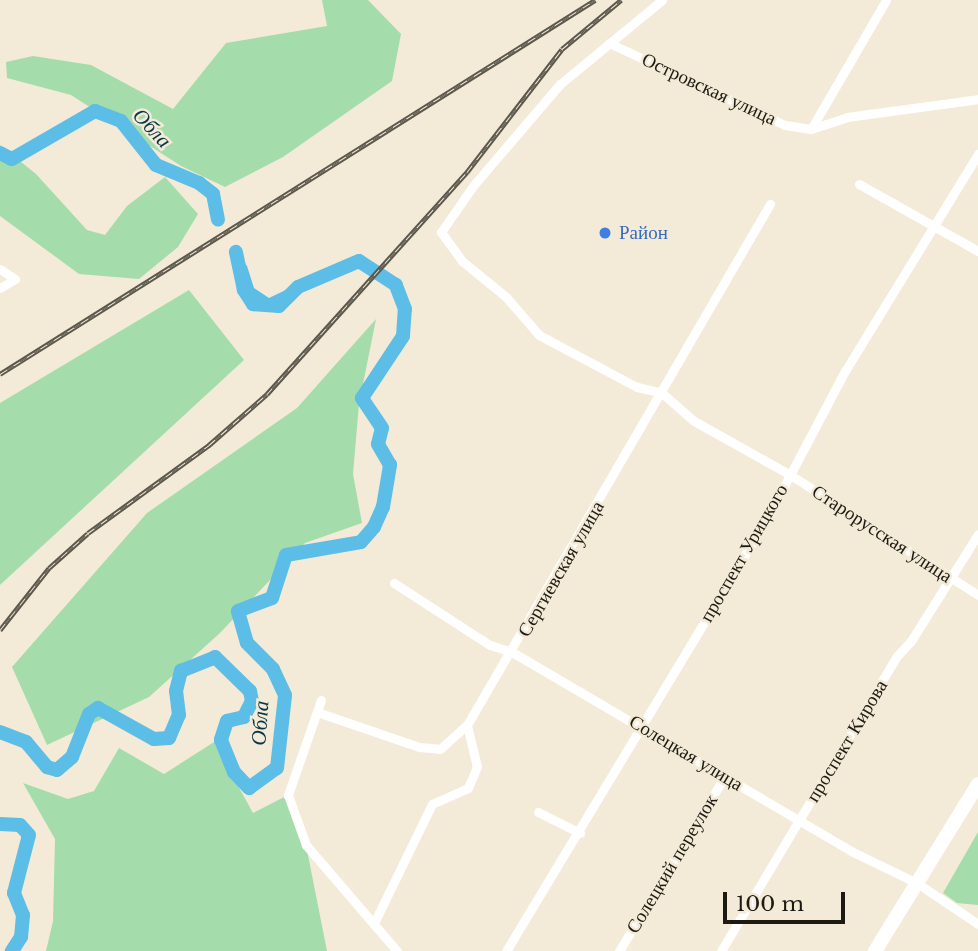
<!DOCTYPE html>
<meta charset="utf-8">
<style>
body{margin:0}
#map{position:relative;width:978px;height:951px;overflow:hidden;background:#f3ebd7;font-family:"Libre Baskerville",serif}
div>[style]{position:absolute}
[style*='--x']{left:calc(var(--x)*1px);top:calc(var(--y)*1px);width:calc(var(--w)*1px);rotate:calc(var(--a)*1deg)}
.green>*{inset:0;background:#a4ddab}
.water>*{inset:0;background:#5cbde6}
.river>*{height:14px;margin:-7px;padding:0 7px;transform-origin:7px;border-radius:7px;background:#5cbde6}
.street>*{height:9px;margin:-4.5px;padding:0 4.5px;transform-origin:4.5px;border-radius:4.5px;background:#fff}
.primary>*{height:14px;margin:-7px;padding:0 7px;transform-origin:7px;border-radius:7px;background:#fff}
.rail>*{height:5px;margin-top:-2.5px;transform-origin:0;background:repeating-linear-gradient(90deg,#f3ebd7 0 8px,#5c574d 0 16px);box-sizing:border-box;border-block:2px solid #5c574d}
.dots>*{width:19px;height:19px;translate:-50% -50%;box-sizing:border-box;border:4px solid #f3ebd7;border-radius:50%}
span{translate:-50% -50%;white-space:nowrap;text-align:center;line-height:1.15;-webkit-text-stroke:5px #f3ebd7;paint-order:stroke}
.street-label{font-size:19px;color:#1d1a13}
.shop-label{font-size:19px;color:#366cbe}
.left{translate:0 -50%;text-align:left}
.water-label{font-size:21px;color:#083647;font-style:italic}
.scale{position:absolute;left:723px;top:892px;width:122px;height:32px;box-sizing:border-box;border:4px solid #1d1a13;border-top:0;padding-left:9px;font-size:21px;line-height:24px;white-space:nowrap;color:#1d1a13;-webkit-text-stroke:5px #f3ebd7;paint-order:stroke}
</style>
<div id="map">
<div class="green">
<i style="clip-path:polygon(322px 0,368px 0,401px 34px,392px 81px,283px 157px,225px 187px,181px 166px,71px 95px,7px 78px,6px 62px,33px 56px,91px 65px,173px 109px,226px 43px,327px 26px)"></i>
<i style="clip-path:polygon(0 145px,36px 174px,87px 230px,105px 235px,127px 206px,165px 177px,198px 214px,178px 247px,139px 279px,79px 274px,0 216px)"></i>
<i style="clip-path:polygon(189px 290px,244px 360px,0 585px,0 403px)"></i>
<i style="clip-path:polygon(376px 319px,359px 404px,353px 474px,362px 523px,305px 543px,220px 633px,149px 697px,47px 745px,12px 667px,147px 513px,297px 408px)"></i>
<i style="clip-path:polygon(214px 742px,253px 813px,288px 795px,306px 845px,327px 951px,46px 951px,53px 921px,55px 839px,23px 783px,68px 799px,94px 791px,119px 748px,164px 774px)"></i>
<i style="clip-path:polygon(978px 832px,978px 905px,957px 903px,943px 893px)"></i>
</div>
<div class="water">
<i style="clip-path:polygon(236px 252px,247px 266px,254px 288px,269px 298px,361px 254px,359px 261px,298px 287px,279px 306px,253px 304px,244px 290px)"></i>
</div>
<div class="river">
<i style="--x:0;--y:153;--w:13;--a:27"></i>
<i style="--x:12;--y:159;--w:96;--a:-30"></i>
<i style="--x:95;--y:111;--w:28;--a:21"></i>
<i style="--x:121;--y:121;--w:56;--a:51.5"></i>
<i style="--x:156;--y:165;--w:47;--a:22.7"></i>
<i style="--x:199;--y:183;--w:18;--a:38"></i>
<i style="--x:213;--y:194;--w:26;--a:79"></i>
<i style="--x:0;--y:732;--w:28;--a:21"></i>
<i style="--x:26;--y:742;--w:33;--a:50"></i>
<i style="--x:47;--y:767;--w:10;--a:17"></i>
<i style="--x:57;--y:770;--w:20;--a:-41"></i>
<i style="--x:72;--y:757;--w:46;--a:-68.4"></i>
<i style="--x:89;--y:714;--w:11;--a:-34"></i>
<i style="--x:98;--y:708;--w:64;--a:29"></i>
<i style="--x:154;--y:739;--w:15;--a:-4"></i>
<i style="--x:169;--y:738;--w:25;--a:-67"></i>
<i style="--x:179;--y:715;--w:24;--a:-97"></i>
<i style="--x:176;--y:691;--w:21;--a:-76"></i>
<i style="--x:181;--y:671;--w:37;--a:-22"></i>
<i style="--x:215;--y:657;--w:49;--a:44.2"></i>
<i style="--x:250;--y:691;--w:10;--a:79"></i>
<i style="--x:252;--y:701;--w:18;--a:117"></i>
<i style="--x:244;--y:717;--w:17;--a:167"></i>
<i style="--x:227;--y:721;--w:20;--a:108"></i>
<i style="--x:221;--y:740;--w:35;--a:68"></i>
<i style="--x:234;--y:772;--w:22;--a:47"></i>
<i style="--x:249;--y:788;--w:34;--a:-36"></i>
<i style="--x:277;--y:768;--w:73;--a:-83.7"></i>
<i style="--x:285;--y:695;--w:29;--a:-115"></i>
<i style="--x:273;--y:669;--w:37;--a:-135"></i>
<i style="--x:247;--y:643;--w:33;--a:-106"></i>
<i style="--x:238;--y:611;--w:36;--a:-21"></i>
<i style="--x:272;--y:598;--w:45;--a:-72"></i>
<i style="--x:286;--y:555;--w:76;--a:-9.8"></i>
<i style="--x:361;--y:542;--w:20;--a:-49"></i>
<i style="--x:374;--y:527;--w:22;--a:-66"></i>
<i style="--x:383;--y:507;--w:43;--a:-80.5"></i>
<i style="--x:390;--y:465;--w:24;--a:-120"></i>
<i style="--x:378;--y:444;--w:16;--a:-76"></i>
<i style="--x:382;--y:428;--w:36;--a:-124"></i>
<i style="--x:362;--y:398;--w:74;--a:-56.5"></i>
<i style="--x:403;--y:336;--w:27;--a:-86"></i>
<i style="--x:405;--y:309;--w:26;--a:-111"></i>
<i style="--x:396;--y:285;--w:44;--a:-147"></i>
<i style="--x:359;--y:261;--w:66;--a:156.9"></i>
<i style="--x:298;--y:287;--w:27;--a:135"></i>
<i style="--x:279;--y:306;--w:26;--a:-176"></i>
<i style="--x:253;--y:304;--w:17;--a:-123"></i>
<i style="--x:244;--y:290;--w:39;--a:-102"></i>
<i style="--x:0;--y:824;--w:20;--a:3"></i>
<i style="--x:20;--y:825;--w:13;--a:48"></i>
<i style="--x:29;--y:835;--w:60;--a:104.5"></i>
<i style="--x:14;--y:893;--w:24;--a:68"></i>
<i style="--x:23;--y:915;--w:22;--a:95"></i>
<i style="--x:21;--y:937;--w:17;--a:123"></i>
</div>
<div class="street">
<i style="--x:662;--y:0;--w:132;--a:140.5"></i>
<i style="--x:560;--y:84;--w:134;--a:130.5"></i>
<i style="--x:473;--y:186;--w:56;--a:124.8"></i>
<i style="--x:441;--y:232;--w:36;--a:54"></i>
<i style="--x:462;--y:261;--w:57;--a:39.3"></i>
<i style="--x:506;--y:297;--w:50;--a:49"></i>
<i style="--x:539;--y:335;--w:111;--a:28"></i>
<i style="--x:637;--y:387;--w:26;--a:13"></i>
<i style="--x:662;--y:393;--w:43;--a:41.2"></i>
<i style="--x:694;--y:421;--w:109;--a:29.2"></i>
<i style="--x:789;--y:474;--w:224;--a:32.6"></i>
<i style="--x:609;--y:43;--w:194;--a:25"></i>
<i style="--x:785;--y:125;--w:26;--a:9"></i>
<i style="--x:811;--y:129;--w:38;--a:-18"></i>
<i style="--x:847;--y:117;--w:132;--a:-7.8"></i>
<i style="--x:811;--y:129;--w:149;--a:-59.8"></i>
<i style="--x:859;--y:184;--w:137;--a:29.4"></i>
<i style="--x:0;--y:269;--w:18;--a:34"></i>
<i style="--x:15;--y:279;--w:17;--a:149"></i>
<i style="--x:394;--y:583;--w:114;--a:32.9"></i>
<i style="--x:490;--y:645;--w:23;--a:18"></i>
<i style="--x:512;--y:652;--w:398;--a:30.4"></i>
<i style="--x:855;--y:853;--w:69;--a:25.8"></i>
<i style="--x:917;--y:883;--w:73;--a:33.9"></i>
<i style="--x:321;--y:700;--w:101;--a:109.2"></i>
<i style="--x:288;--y:795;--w:53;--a:70.2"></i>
<i style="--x:306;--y:845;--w:140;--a:49.4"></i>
<i style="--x:317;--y:712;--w:108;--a:18.9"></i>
<i style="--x:419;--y:747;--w:21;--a:5"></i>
<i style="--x:440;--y:749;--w:36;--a:-42"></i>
<i style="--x:538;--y:812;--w:47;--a:26.6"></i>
<i style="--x:374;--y:923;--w:132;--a:-64"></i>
<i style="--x:432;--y:804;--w:39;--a:-24"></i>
<i style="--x:468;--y:788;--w:23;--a:-67"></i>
<i style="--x:477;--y:767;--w:43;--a:-103.4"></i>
<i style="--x:467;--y:725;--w:603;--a:-59.82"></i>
<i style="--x:506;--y:951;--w:511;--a:-58.92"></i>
<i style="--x:770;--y:513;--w:161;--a:-62.2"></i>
<i style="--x:845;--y:371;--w:255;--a:-58.5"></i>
<i style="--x:619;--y:951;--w:205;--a:-58.8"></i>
<i style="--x:721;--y:951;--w:344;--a:-59.2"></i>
<i style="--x:897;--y:656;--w:21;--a:-47"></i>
<i style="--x:911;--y:641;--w:126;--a:-57.9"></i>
</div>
<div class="primary">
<i style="--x:875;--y:951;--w:196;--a:-58.3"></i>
</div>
<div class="rail">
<i style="--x:0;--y:374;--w:703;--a:-32.15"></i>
<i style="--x:0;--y:630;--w:79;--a:-51.7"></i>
<i style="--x:49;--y:568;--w:52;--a:-41.9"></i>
<i style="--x:88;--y:533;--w:150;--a:-36"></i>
<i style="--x:209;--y:445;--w:77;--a:-41.3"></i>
<i style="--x:267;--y:394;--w:299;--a:-48"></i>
<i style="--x:467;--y:172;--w:155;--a:-52.3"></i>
<i style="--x:562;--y:49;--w:77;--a:-39.7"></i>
</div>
<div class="dots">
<i style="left:605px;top:233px;background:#3f7fe0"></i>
</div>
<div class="street-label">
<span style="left:709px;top:89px;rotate:25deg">Островская улица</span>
<span style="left:882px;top:534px;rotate:33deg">Старорусская улица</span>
<span style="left:744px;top:553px;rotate:-60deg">проспект Урицкого</span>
<span style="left:561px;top:569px;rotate:-60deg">Сергиевская улица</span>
<span style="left:847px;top:741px;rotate:-59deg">проспект Кирова</span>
<span style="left:686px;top:753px;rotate:31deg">Солецкая улица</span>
<span style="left:672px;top:864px;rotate:-59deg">Солецкий переулок</span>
</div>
<div class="shop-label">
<span class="left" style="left:619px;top:233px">Район</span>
</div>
<div class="water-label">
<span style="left:152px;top:128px;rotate:47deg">Обла</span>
<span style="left:260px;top:723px;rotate:-86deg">Обла</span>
</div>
<div class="scale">100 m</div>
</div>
